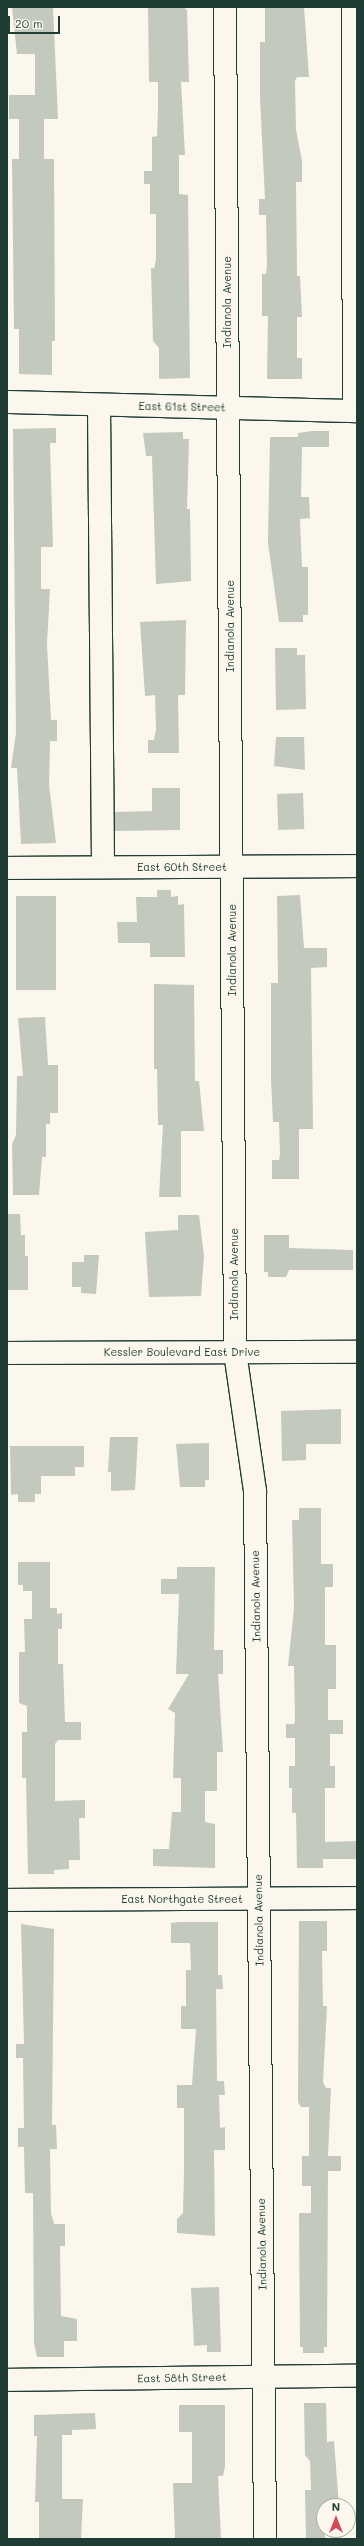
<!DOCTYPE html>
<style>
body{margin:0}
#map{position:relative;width:364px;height:2546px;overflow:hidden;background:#fbf7ec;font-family:Mali,sans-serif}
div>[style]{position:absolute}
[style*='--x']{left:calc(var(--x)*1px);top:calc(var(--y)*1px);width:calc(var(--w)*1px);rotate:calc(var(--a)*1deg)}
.building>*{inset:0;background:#c4c9be;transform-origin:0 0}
.roads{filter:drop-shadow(1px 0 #1f3d34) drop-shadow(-1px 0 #1f3d34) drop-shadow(0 1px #1f3d34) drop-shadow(0 -1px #1f3d34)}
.minor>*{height:22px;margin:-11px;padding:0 11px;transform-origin:11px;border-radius:11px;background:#fbf7ec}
.major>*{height:22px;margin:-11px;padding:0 11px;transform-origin:11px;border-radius:11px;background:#fbf7ec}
span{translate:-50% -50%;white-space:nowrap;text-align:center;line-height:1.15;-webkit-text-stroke:3.5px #fbf7ec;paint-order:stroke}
.street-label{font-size:11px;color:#1f3d34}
.frame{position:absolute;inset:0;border:8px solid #1f3d34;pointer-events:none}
.north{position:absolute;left:316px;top:2498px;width:40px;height:40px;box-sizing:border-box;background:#fbf7ec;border:1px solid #a3ada2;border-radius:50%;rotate:0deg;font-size:11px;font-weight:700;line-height:16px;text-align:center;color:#1f3d34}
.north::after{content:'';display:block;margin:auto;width:14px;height:18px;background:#d1495b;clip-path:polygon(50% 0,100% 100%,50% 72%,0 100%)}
.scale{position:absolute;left:8px;top:16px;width:52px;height:18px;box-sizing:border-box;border:2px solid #1f3d34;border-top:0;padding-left:5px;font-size:12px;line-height:14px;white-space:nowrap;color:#1f3d34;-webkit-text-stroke:3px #fbf7ec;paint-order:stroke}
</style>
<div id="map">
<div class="building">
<i style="clip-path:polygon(12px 7px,53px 7px,58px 119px,44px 119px,44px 159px,54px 159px,55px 341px,52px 341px,52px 375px,19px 374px,19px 329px,14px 329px,12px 159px,19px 159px,19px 119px,9px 119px,9px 95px,35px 95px,35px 54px,17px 54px)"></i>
<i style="clip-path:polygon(148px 7px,183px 7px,187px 10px,189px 82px,181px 82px,185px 155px,179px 155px,179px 194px,188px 195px,190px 378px,159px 379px,159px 348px,153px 341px,151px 268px,154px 268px,156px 260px,156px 214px,150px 214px,150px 184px,144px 184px,144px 171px,152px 171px,152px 137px,157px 136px,158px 109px,158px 82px,149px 82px)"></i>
<i style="clip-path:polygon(265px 7px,304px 7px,309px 77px,297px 77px,295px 81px,296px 130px,302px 161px,302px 182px,296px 182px,297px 276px,300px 276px,302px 317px,297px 317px,297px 358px,302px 358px,302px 379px,267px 379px,268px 316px,262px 316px,262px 274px,266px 274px,267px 265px,266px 215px,259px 215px,259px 199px,265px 199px,260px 98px,260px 42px,265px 42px)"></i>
<i style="clip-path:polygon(56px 428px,56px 443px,50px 443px,53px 547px,41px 547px,41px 589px,50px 589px,47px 644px,51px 720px,57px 720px,57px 741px,50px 741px,49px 785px,56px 843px,21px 844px,17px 768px,11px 768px,16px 733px,13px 429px)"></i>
<i style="clip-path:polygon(312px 431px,329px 431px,329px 447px,302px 447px,301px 497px,309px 497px,310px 518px,300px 519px,302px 567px,308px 567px,308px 615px,303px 615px,303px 622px,279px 622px,268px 543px,270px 437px,298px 437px,298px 433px)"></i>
<i style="clip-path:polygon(183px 432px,183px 439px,189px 439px,187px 509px,190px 509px,191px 581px,156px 584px,152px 456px,146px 456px,143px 433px)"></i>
<i style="clip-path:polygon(186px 620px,185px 695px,178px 695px,179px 753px,148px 753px,148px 740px,154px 740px,156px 729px,155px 695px,145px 696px,140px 622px)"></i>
<i style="clip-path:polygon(275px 648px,297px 648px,297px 655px,305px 655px,306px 709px,276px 710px)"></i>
<i style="clip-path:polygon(276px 737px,304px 737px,305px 770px,274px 766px)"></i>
<i style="clip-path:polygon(152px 788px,180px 788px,180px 830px,115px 831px,115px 812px,152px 811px)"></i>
<i style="left:303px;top:793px;width:36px;height:26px;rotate:88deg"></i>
<i style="clip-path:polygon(157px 890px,171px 890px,171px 897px,178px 896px,178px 905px,184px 904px,185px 957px,150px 957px,150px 943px,118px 943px,117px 922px,137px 922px,136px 897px,157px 897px)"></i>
<i style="clip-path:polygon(300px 895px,304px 948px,327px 948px,327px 967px,311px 968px,313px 1129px,299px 1129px,299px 1179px,272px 1179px,272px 1160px,279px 1160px,280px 1154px,279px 1122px,273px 1122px,271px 1079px,271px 983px,278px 983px,277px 896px)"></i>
<i style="left:16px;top:896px;width:40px;height:94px"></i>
<i style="clip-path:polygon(154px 984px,194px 985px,195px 1081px,199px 1081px,204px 1131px,181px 1131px,181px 1197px,159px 1197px,163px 1125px,158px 1125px,157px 1069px,154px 1069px)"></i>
<i style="clip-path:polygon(45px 1017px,48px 1065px,58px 1065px,58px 1113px,50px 1113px,50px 1124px,46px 1124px,46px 1157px,42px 1157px,39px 1195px,13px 1195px,12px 1144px,16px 1135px,17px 1076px,23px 1076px,18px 1018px)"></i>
<i style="clip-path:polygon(7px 1214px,20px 1214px,21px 1235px,25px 1235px,25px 1256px,28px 1256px,28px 1290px,7px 1290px)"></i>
<i style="clip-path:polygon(178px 1215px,199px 1215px,204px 1256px,201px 1296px,149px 1297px,145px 1232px,178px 1230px)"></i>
<i style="clip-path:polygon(264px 1235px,289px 1235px,289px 1248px,353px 1250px,353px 1270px,289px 1270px,286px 1277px,268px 1277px,268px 1272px,264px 1272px)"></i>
<i style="clip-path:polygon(84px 1255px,99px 1255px,96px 1294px,81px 1293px,81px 1287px,72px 1287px,72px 1262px,84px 1262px)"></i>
<i style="clip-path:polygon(341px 1409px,341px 1444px,306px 1444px,306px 1460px,282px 1461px,281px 1411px)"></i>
<i style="clip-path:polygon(110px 1437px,138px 1437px,135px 1490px,111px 1491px,111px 1472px,108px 1472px)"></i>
<i style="clip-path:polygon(209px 1443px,209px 1480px,205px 1480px,205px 1487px,180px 1487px,176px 1444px)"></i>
<i style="clip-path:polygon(10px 1446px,84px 1446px,84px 1467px,75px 1467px,75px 1476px,41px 1476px,41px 1494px,35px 1494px,35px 1502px,18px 1502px,18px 1494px,11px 1495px)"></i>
<i style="clip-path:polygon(299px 1508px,321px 1508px,321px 1564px,333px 1564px,333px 1587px,325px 1587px,325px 1645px,336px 1645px,336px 1689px,328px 1689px,328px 1720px,343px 1720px,343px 1734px,330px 1734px,330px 1766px,335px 1766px,335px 1788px,325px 1788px,325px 1842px,357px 1841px,357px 1859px,323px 1859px,323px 1868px,297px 1868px,296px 1813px,292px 1813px,292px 1788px,289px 1788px,289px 1766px,295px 1766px,295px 1738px,286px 1738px,286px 1724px,294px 1724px,295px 1720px,294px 1666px,288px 1666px,294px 1608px,292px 1520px,299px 1520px)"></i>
<i style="clip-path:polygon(18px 1562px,50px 1562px,50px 1608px,57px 1608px,57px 1614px,62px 1613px,62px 1629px,58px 1629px,58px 1664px,63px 1664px,65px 1722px,81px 1722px,81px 1740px,58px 1740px,55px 1744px,55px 1801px,85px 1800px,85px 1818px,79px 1818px,80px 1860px,69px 1860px,69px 1869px,54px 1870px,54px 1874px,28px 1874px,26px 1778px,22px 1778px,22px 1732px,27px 1732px,27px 1706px,19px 1703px,19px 1652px,25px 1652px,24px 1619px,32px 1619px,32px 1591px,23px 1591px,23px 1585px,18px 1585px)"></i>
<i style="clip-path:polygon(177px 1567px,215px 1567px,214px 1650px,223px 1650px,223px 1674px,218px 1674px,223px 1752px,217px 1752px,217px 1791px,205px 1791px,205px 1822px,215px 1824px,215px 1868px,153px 1866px,153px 1849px,169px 1849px,172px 1812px,181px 1812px,181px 1778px,173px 1778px,175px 1713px,168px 1709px,189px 1674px,176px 1674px,179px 1594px,161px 1594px,161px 1579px,177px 1579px)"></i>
<i style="clip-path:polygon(299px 1921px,327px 1921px,327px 1951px,322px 1951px,323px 2006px,327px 2006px,323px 2082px,326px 2088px,331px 2088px,328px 2156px,341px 2156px,341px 2171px,328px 2171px,327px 2347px,324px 2347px,324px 2353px,303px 2353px,303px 2347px,300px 2347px,299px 2213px,311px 2213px,311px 2186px,302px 2186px,302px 2156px,309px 2156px,309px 2107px,301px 2107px,298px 2102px)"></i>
<i style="clip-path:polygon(179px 1922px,218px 1922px,218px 1975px,222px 1975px,223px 1989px,216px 1989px,217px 2081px,224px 2081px,225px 2095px,219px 2095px,220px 2128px,225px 2127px,225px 2150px,214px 2150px,215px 2236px,177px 2233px,177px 2219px,183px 2213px,184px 2174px,184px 2108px,177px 2108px,177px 2085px,192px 2085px,196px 2029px,181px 2029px,181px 2006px,186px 2006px,186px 1970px,191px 1970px,190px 1943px,171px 1943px,171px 1923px)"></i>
<i style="clip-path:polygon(21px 1924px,54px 1929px,52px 2125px,56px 2125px,57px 2149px,50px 2149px,51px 2213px,54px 2224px,65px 2224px,65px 2246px,60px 2246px,61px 2316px,77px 2319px,77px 2341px,64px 2341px,64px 2357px,37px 2357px,34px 2343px,33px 2193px,25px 2193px,24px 2147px,18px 2147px,18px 2128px,24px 2128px,23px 2058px,16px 2058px,16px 2044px,24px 2044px)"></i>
<i style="clip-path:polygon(219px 2287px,221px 2352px,207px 2352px,207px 2345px,194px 2346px,191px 2288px)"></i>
<i style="clip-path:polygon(304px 2403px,326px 2403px,327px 2442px,334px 2441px,339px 2506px,324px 2506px,325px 2539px,306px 2539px,305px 2490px,311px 2490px,310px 2461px,305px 2455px)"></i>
<i style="clip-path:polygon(179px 2405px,225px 2405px,225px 2467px,223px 2476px,218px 2476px,221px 2539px,175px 2539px,173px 2483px,192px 2483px,192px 2432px,179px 2432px)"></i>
<i style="clip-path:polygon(95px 2413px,96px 2429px,72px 2430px,72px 2435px,62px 2435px,62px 2499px,83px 2499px,81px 2539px,39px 2539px,39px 2502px,35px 2502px,37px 2436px,34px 2436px,34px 2415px)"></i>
</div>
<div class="roads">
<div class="minor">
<i style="--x:225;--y:7;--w:1345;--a:89.57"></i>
<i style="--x:235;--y:1352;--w:140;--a:81.8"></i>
<i style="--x:255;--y:1491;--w:1048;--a:89.45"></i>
<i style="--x:353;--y:7;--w:404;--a:89.9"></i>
<i style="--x:7;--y:402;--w:350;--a:1.5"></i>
<i style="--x:99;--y:405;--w:462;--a:89.5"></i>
<i style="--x:7;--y:868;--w:350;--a:-0.3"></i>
<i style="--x:7;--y:1900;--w:350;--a:-0.3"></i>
<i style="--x:7;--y:2380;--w:350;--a:-0.7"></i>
</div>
<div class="major">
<i style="--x:7;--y:1353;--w:350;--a:-0.2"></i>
</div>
</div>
<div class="street-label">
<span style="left:227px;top:302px;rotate:-90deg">Indianola Avenue</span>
<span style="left:182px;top:407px;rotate:1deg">East 61st Street</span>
<span style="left:230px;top:626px;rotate:-90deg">Indianola Avenue</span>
<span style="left:182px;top:867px">East 60th Street</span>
<span style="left:232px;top:950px;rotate:-90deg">Indianola Avenue</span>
<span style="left:234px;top:1274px;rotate:-90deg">Indianola Avenue</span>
<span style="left:182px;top:1352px">Kessler Boulevard East Drive</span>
<span style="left:256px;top:1596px;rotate:-91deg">Indianola Avenue</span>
<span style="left:182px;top:1899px">East Northgate Street</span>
<span style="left:259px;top:1920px;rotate:-91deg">Indianola Avenue</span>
<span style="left:262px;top:2244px;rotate:-91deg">Indianola Avenue</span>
<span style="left:182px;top:2378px;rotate:-1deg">East 58th Street</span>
</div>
<div class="frame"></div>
<div class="north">N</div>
<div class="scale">20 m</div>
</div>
